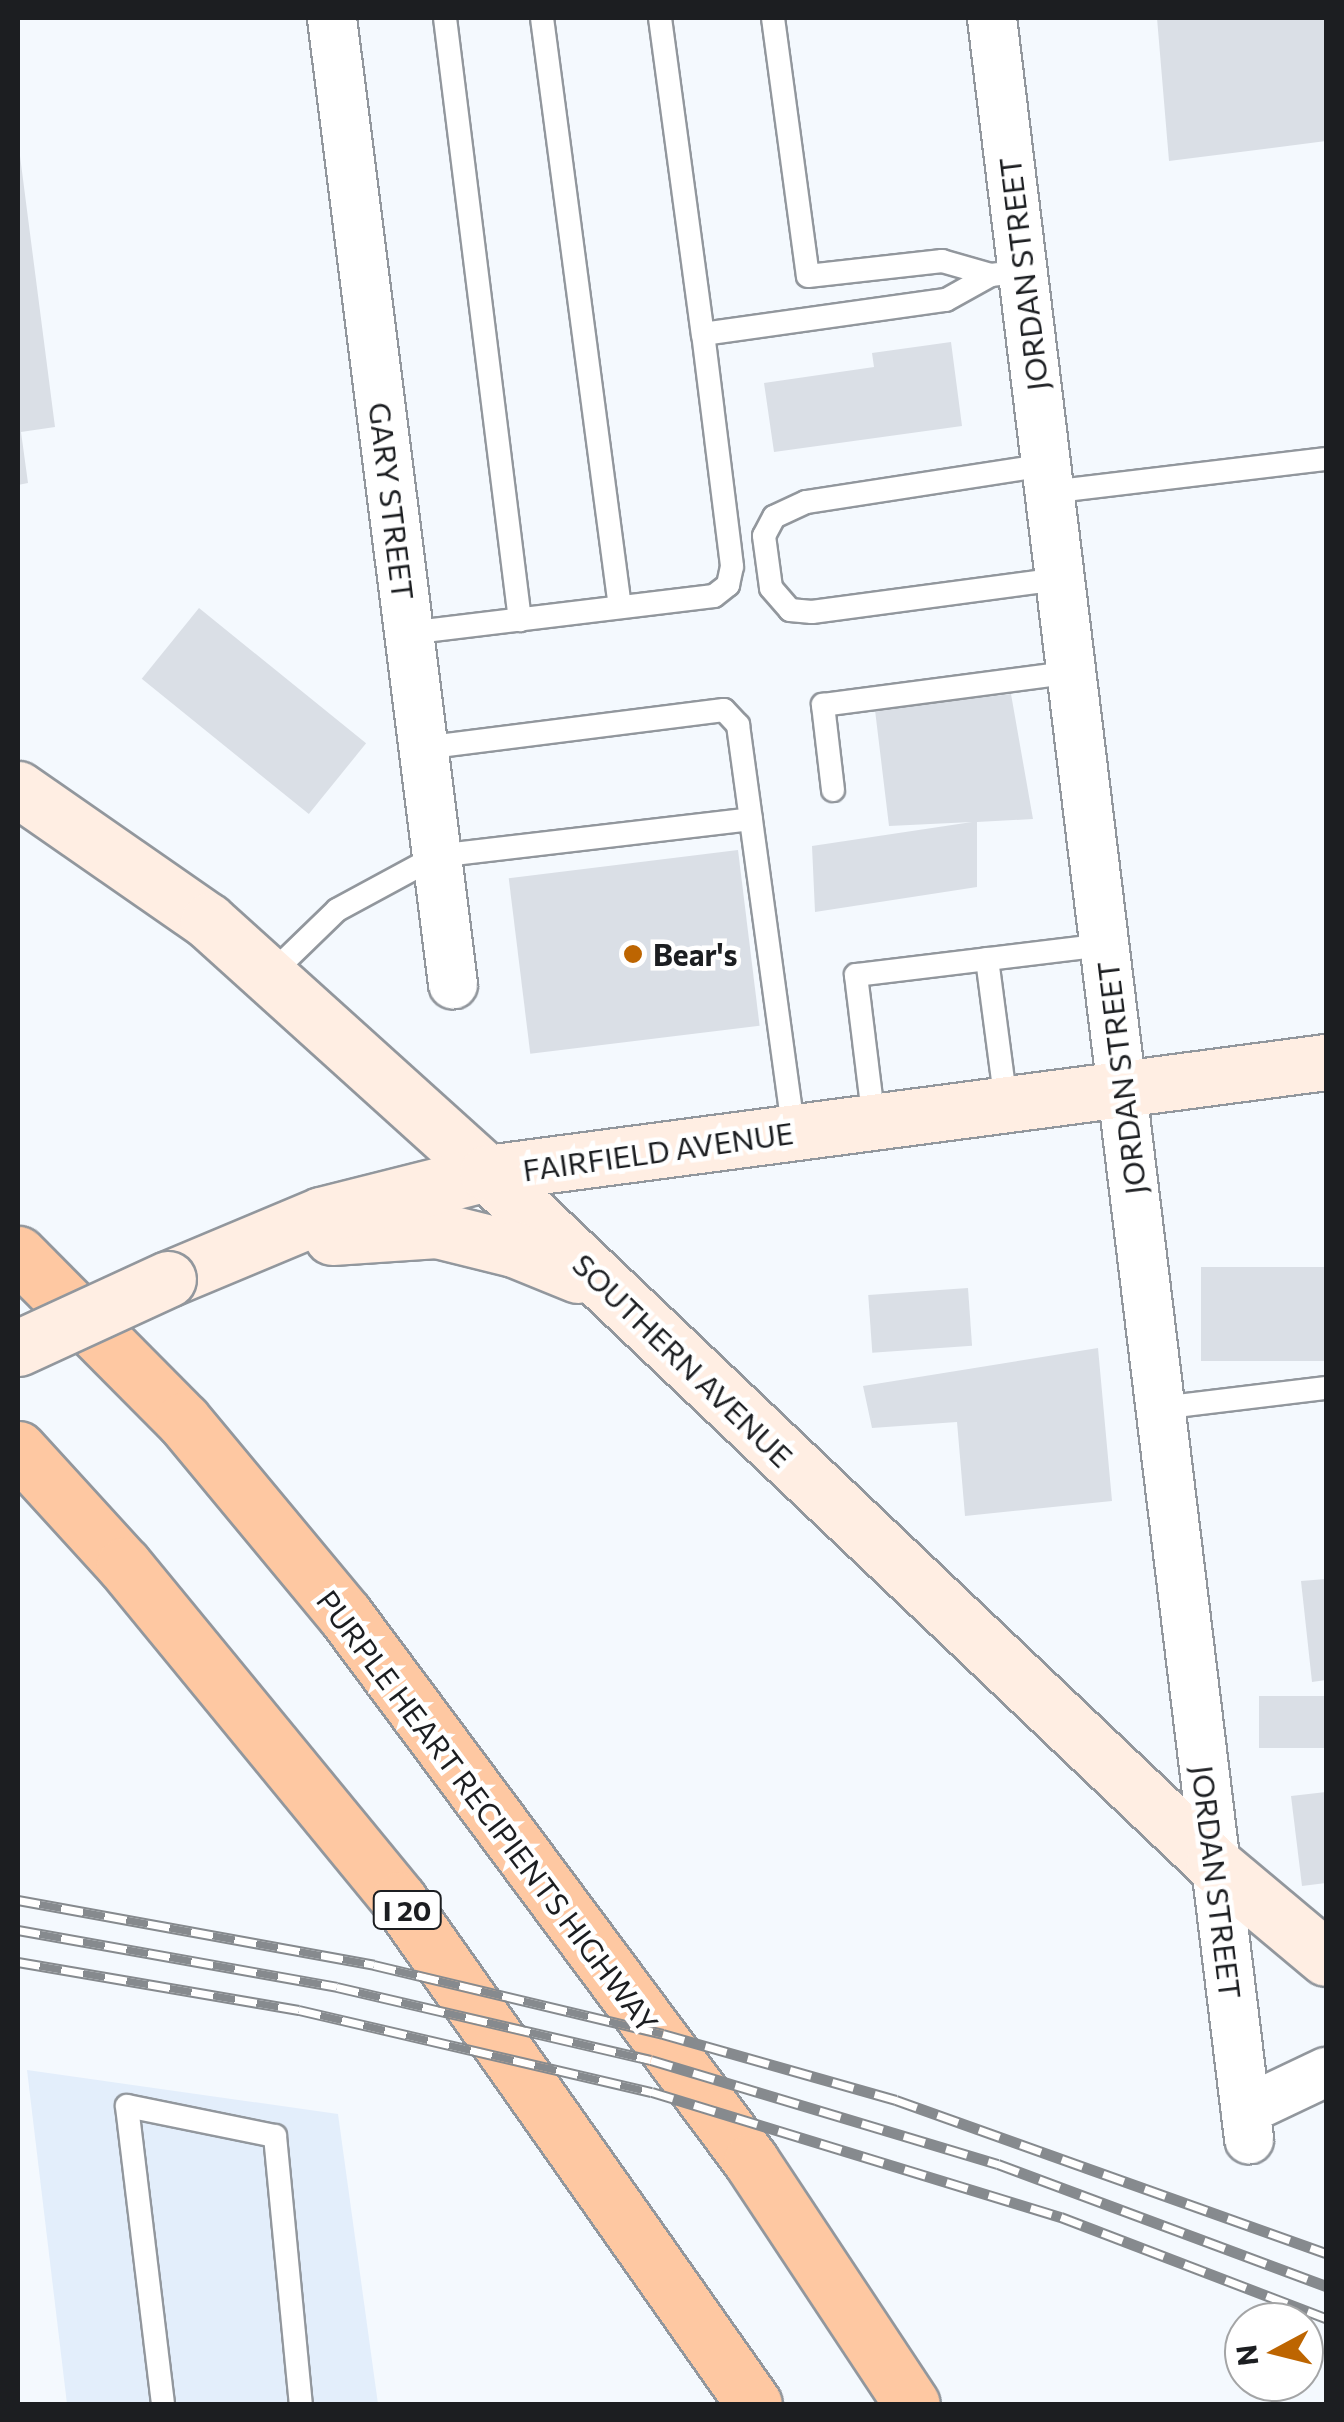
<!DOCTYPE html>
<style>
body{margin:0}
#map{position:relative;width:1344px;height:2422px;overflow:hidden;background:#f4f9fe;font-family:Commissioner,sans-serif}
div>[style]{position:absolute}
[style*='--x']{left:calc(var(--x)*1px);top:calc(var(--y)*1px);width:calc(var(--w)*1px);rotate:calc(var(--a)*1deg)}
.built>*{inset:0;background:#e3eefb}
.building>*{inset:0;background:#dadfe6;transform-origin:0 0}
.roads{filter:drop-shadow(2px 0 #92979d) drop-shadow(-2px 0 #92979d) drop-shadow(0 2px #92979d) drop-shadow(0 -2px #92979d)}
.lane>*{height:22px;margin:-11px;padding:0 11px;transform-origin:11px;border-radius:11px;background:#fff}
.street>*{height:48px;margin:-24px;padding:0 24px;transform-origin:24px;border-radius:24px;background:#fff}
.secondary>*{height:55px;margin:-27.5px;padding:0 27.5px;transform-origin:27.5px;border-radius:27.5px;background:#ffeee3}
.highway>*{height:55px;margin:-27.5px;padding:0 27.5px;transform-origin:27.5px;border-radius:27.5px;background:#fec8a2}
.rail>*{height:11px;margin-top:-5.5px;transform-origin:0;background:repeating-linear-gradient(90deg,#fff 0 22px,#868a8e 0 44px);box-sizing:border-box;border-block:2px solid #868a8e}
.bridges{filter:drop-shadow(2px 0 #92979d) drop-shadow(-2px 0 #92979d) drop-shadow(0 2px #92979d) drop-shadow(0 -2px #92979d)}
.secondary-bridge>*{height:55px;margin:-27.5px;padding:0 27.5px;transform-origin:27.5px;border-radius:27.5px;background:#ffeee3}
.dots>*{width:28px;height:28px;translate:-50% -50%;box-sizing:border-box;border:5px solid #fff;border-radius:50%}
span{translate:-50% -50%;white-space:nowrap;text-align:center;line-height:1.15;-webkit-text-stroke:9px #fff;paint-order:stroke}
.shield-label span{padding:2px 8px;background:#fff;border:2px solid;border-radius:8px;-webkit-text-stroke-width:0}
.shield-label{font-size:28px;color:#1c1e21;font-weight:700}
.street-label{font-size:30px;color:#1c1e21}
.poi-label{font-size:30px;color:#1c1e21;font-weight:700}
.left{translate:0 -50%;text-align:left}
.frame{position:absolute;inset:0;border:20px solid #1c1e21;pointer-events:none}
.north{position:absolute;left:1224px;top:2302px;width:100px;height:100px;box-sizing:border-box;background:#fff;border:2px solid #a4a5a6;border-radius:50%;rotate:263deg;font-size:28px;font-weight:700;line-height:40px;text-align:center;color:#1c1e21}
.north::after{content:'';display:block;margin:auto;width:35px;height:45px;background:#bd6501;clip-path:polygon(50% 0,100% 100%,50% 72%,0 100%)}
</style>
<div id="map">
<div class="built">
<i style="clip-path:polygon(27px 2070px,338px 2114px,378px 2404px,67px 2404px)"></i>
</div>
<div class="building">
<i style="clip-path:polygon(1157px 18px,1326px 18px,1326px 141px,1169px 161px)"></i>
<i style="clip-path:polygon(20px 156px,55px 427px,21px 432px,28px 483px,18px 485px)"></i>
<i style="clip-path:polygon(951px 342px,962px 426px,774px 452px,764px 383px,874px 367px,872px 353px)"></i>
<i style="left:199px;top:608px;width:215px;height:91px;rotate:39deg"></i>
<i style="clip-path:polygon(1011px 694px,1033px 819px,977px 822px,977px 887px,815px 912px,812px 846px,972px 822px,889px 826px,875px 710px)"></i>
<i style="left:738px;top:850px;width:177px;height:231px;rotate:83deg"></i>
<i style="left:1326px;top:1267px;width:94px;height:125px;rotate:90deg"></i>
<i style="left:968px;top:1288px;width:58px;height:100px;rotate:86deg"></i>
<i style="clip-path:polygon(1098px 1348px,1112px 1501px,965px 1516px,957px 1422px,872px 1428px,863px 1386px)"></i>
<i style="clip-path:polygon(1326px 1579px,1326px 1680px,1312px 1682px,1301px 1581px)"></i>
<i style="left:1326px;top:1696px;width:52px;height:67px;rotate:90deg"></i>
<i style="clip-path:polygon(1326px 1792px,1326px 1883px,1302px 1886px,1291px 1796px)"></i>
</div>
<div class="roads">
<div class="lane">
<i style="--x:445;--y:18;--w:607;--a:82.9"></i>
<i style="--x:542;--y:18;--w:594;--a:82.46"></i>
<i style="--x:660;--y:18;--w:319;--a:82.3"></i>
<i style="--x:773;--y:18;--w:260;--a:82.3"></i>
<i style="--x:808;--y:276;--w:135;--a:-6.4"></i>
<i style="--x:942;--y:261;--w:51;--a:15.9"></i>
<i style="--x:1046;--y:465;--w:243;--a:171.2"></i>
<i style="--x:806;--y:502;--w:35;--a:155"></i>
<i style="--x:774;--y:517;--w:21;--a:118"></i>
<i style="--x:764;--y:536;--w:52;--a:82.3"></i>
<i style="--x:771;--y:588;--w:29;--a:49"></i>
<i style="--x:790;--y:610;--w:22;--a:5"></i>
<i style="--x:812;--y:612;--w:250;--a:-7.6"></i>
<i style="--x:1049;--y:492;--w:279;--a:-6.8"></i>
<i style="--x:408;--y:633;--w:308;--a:-6.9"></i>
<i style="--x:714;--y:596;--w:18;--a:-38"></i>
<i style="--x:728;--y:585;--w:19;--a:-78"></i>
<i style="--x:732;--y:566;--w:234;--a:-97.1"></i>
<i style="--x:703;--y:334;--w:245;--a:-8"></i>
<i style="--x:946;--y:300;--w:51;--a:-29.1"></i>
<i style="--x:991;--y:275;--w:32;--a:-7"></i>
<i style="--x:423;--y:748;--w:303;--a:-7.2"></i>
<i style="--x:724;--y:710;--w:21;--a:47"></i>
<i style="--x:738;--y:725;--w:412;--a:82.2"></i>
<i style="--x:833;--y:790;--w:86;--a:-96.7"></i>
<i style="--x:823;--y:705;--w:251;--a:-7.5"></i>
<i style="--x:987;--y:959;--w:145;--a:82.5"></i>
<i style="--x:269;--y:976;--w:95;--a:-44.1"></i>
<i style="--x:337;--y:910;--w:114;--a:-28.4"></i>
<i style="--x:437;--y:856;--w:316;--a:-6.7"></i>
<i style="--x:874;--y:1122;--w:148;--a:-97"></i>
<i style="--x:856;--y:975;--w:250;--a:-6.9"></i>
<i style="--x:1160;--y:1408;--w:167;--a:-6.9"></i>
<i style="--x:163;--y:2404;--w:300;--a:-96.9"></i>
<i style="--x:127;--y:2106;--w:151;--a:11.5"></i>
<i style="--x:275;--y:2136;--w:269;--a:84.5"></i>
</div>
<div class="street">
<i style="--x:332;--y:18;--w:974;--a:82.86"></i>
<i style="--x:992;--y:18;--w:2137;--a:83.09"></i>
<i style="--x:1246;--y:2110;--w:89;--a:-25.4"></i>
</div>
<div class="secondary">
<i style="--x:18;--y:789;--w:231;--a:34.8"></i>
<i style="--x:208;--y:921;--w:376;--a:42.1"></i>
<i style="--x:487;--y:1173;--w:1003;--a:43.55"></i>
<i style="--x:1214;--y:1864;--w:146;--a:40"></i>
<i style="--x:332;--y:1237;--w:105;--a:-3.8"></i>
<i style="--x:437;--y:1230;--w:79;--a:13.9"></i>
<i style="--x:514;--y:1249;--w:69;--a:22.1"></i>
<i style="--x:168;--y:1279;--w:166;--a:-22.7"></i>
<i style="--x:321;--y:1215;--w:171;--a:-14.2"></i>
<i style="--x:487;--y:1173;--w:846;--a:-7.54"></i>
</div>
<div class="highway">
<i style="--x:18;--y:1254;--w:234;--a:45.2"></i>
<i style="--x:183;--y:1420;--w:254;--a:50.3"></i>
<i style="--x:345;--y:1615;--w:680;--a:53.37"></i>
<i style="--x:751;--y:2161;--w:291;--a:56.5"></i>
<i style="--x:18;--y:1449;--w:157;--a:47.6"></i>
<i style="--x:124;--y:1565;--w:433;--a:50.6"></i>
<i style="--x:399;--y:1900;--w:616;--a:54.84"></i>
</div>
</div>
<div class="rail">
<i style="--x:18;--y:1900;--w:362;--a:10.3"></i>
<i style="--x:374;--y:1965;--w:297;--a:13.4"></i>
<i style="--x:663;--y:2034;--w:242;--a:15.8"></i>
<i style="--x:896;--y:2100;--w:456;--a:19.6"></i>
<i style="--x:18;--y:1930;--w:324;--a:10.1"></i>
<i style="--x:337;--y:1987;--w:322;--a:13.1"></i>
<i style="--x:651;--y:2060;--w:362;--a:16.7"></i>
<i style="--x:998;--y:2164;--w:350;--a:20.4"></i>
<i style="--x:18;--y:1962;--w:285;--a:9.7"></i>
<i style="--x:299;--y:2010;--w:362;--a:13.1"></i>
<i style="--x:652;--y:2092;--w:428;--a:17"></i>
<i style="--x:1061;--y:2217;--w:284;--a:20.9"></i>
</div>
<div class="bridges">
<div class="secondary-bridge">
<i style="--x:18;--y:1348;--w:165;--a:-24.7"></i>
</div>
</div>
<div class="dots">
<i style="left:633px;top:954px;background:#bd6501"></i>
</div>
<div class="shield-label">
<span style="left:407px;top:1910px">I 20</span>
</div>
<div class="street-label">
<span style="left:1023px;top:274px;rotate:-97deg">JORDAN STREET</span>
<span style="left:392px;top:501px;rotate:83deg">GARY STREET</span>
<span style="left:1121px;top:1078px;rotate:-97deg">JORDAN STREET</span>
<span style="left:658px;top:1151px;rotate:-8deg">FAIRFIELD AVENUE</span>
<span style="left:683px;top:1360px;rotate:44deg">SOUTHERN AVENUE</span>
<span style="left:488px;top:1811px;rotate:53deg">PURPLE HEART RECIPIENTS HIGHWAY</span>
<span style="left:1217px;top:1882px;rotate:83deg">JORDAN STREET</span>
</div>
<div class="poi-label">
<span class="left" style="left:653px;top:954px">Bear's</span>
</div>
<div class="frame"></div>
<div class="north">N</div>
</div>
